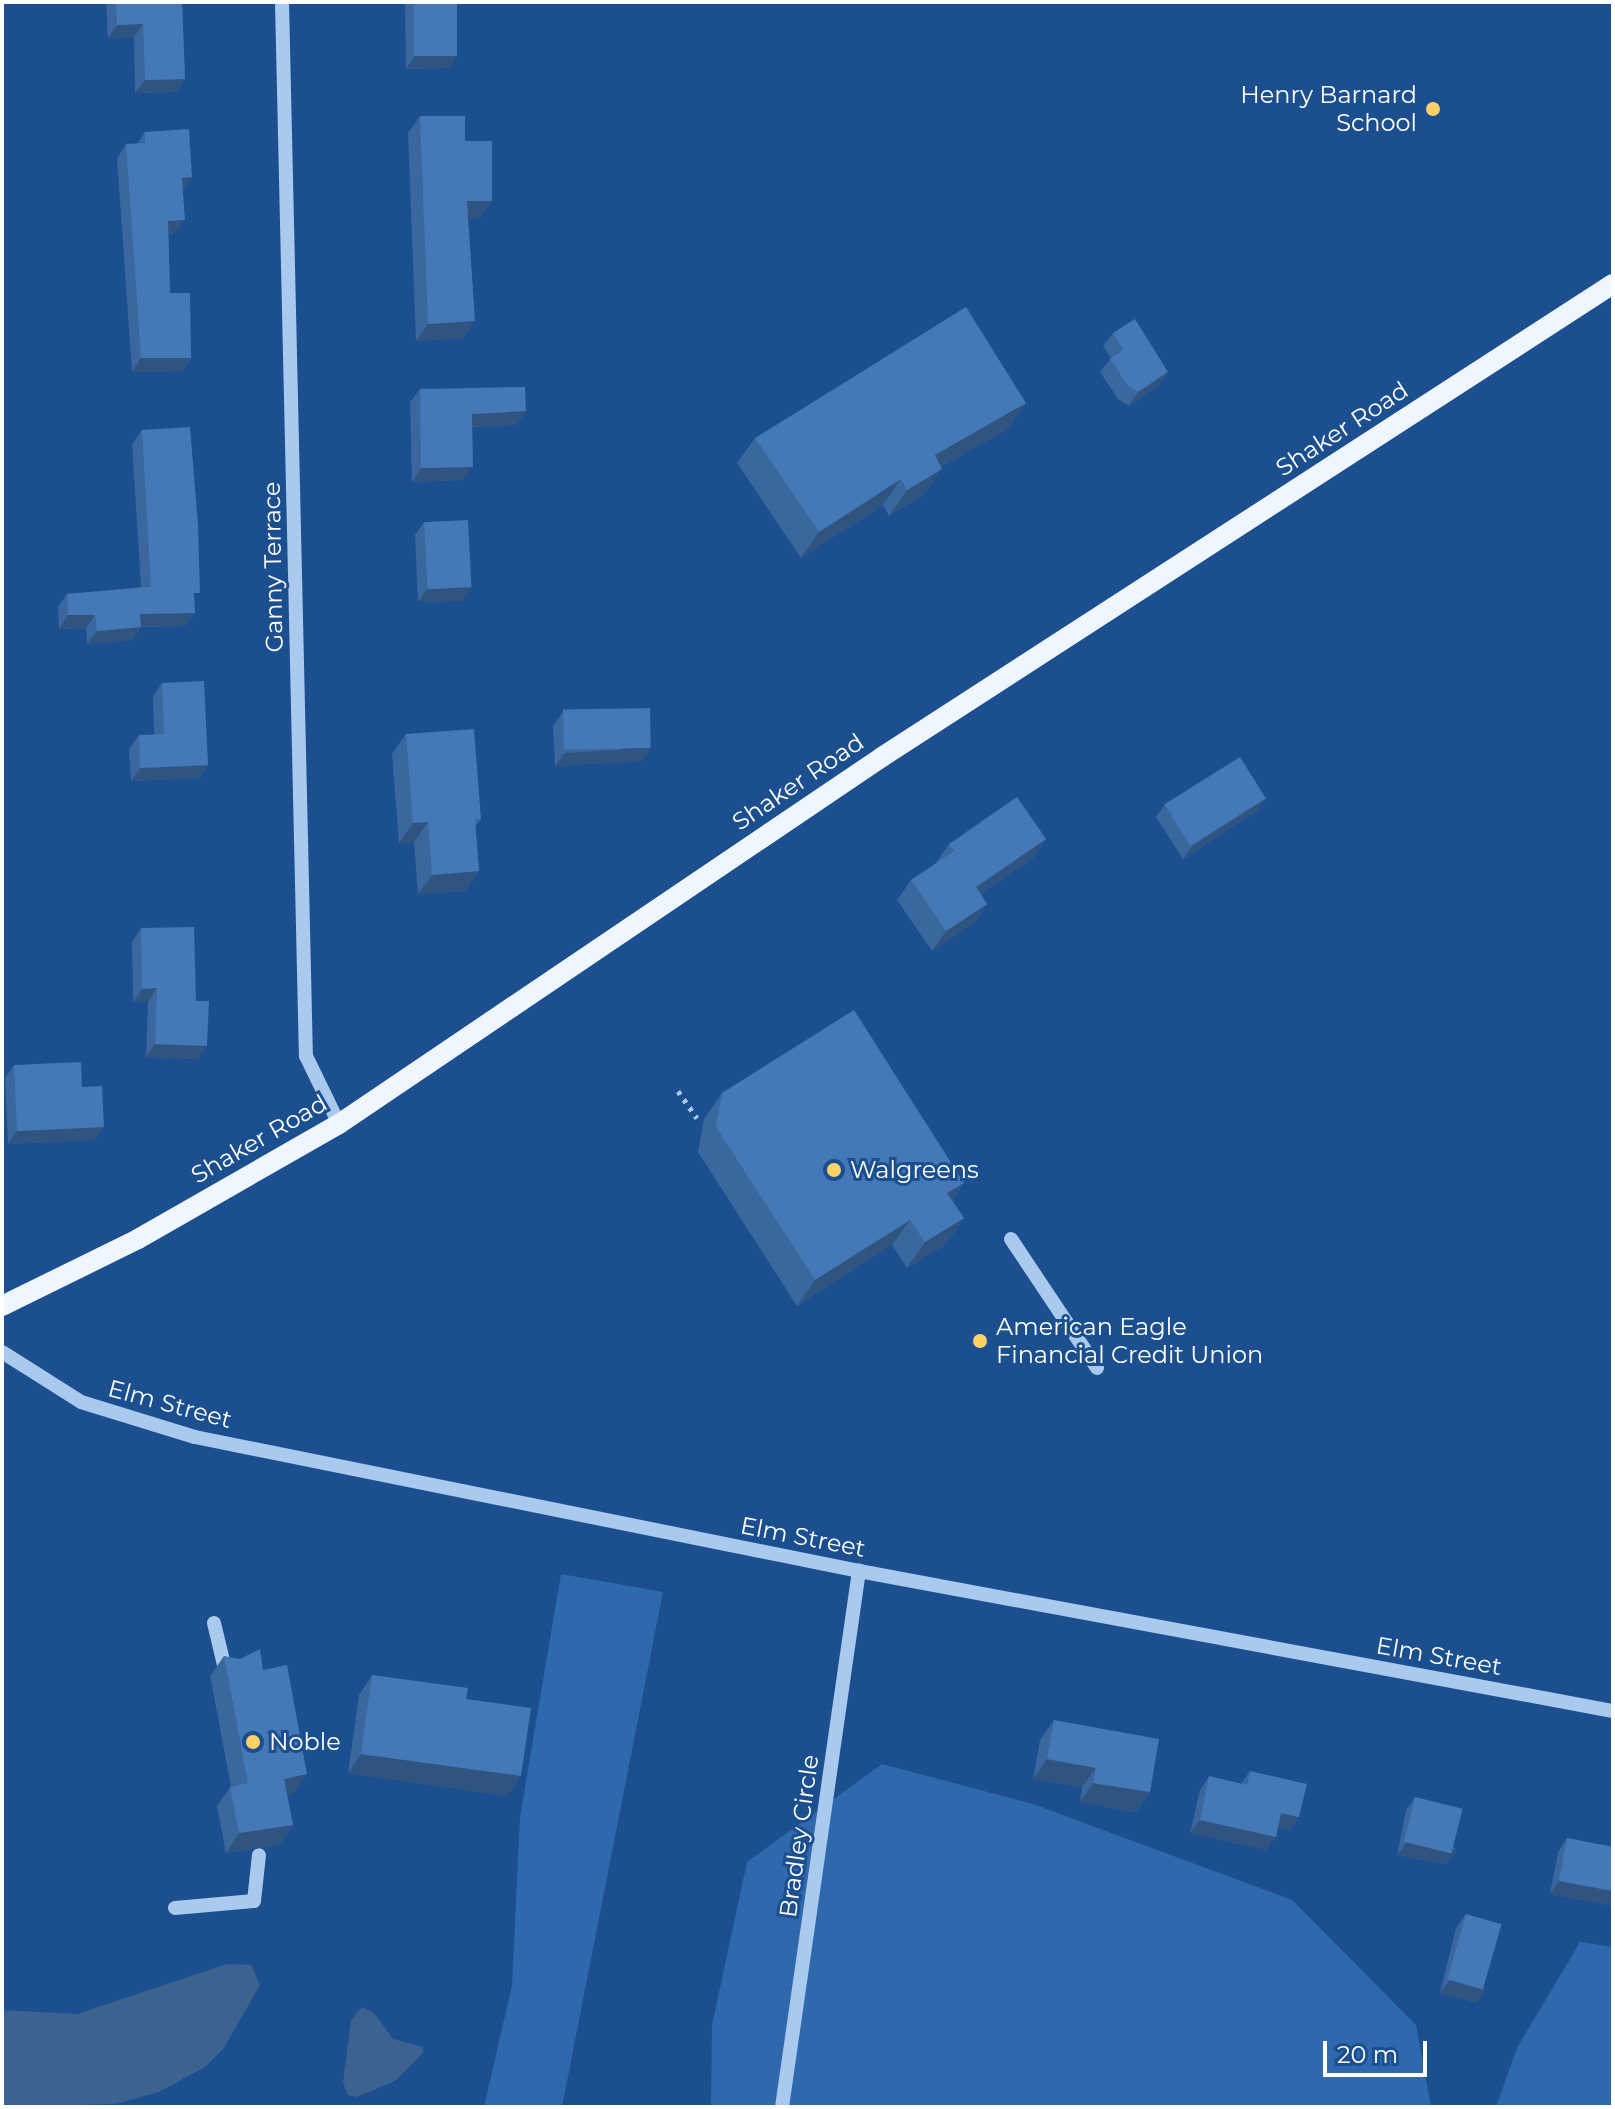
<!DOCTYPE html>
<style>
body{margin:0}
#map{position:relative;width:1615px;height:2109px;overflow:hidden;background:#1b4f8f;font-family:Montserrat,sans-serif}
div>[style]{position:absolute}
[style*='--x']{left:calc(var(--x)*1px);top:calc(var(--y)*1px);width:calc(var(--w)*1px);rotate:calc(var(--a)*1deg)}
.green>*{inset:0;background:#2e69ad}
.water>*{inset:0;background:#3c6290}
.path>*{height:5px;margin-top:-2.5px;transform-origin:0;background:repeating-linear-gradient(90deg,#a9c9ee 0 4px,transparent 0 10px)}
.minor>*{height:14px;margin:-7px;padding:0 7px;transform-origin:7px;border-radius:7px;background:#a9c9ee}
.major>*{height:20px;margin:-10px;padding:0 10px;transform-origin:10px;border-radius:10px;background:#f0f6ff}
.wall>*{inset:0;background:#3a679d}
.shaded-wall>*{inset:0;background:#305480}
.building>*{inset:0;background:#4478b7;transform-origin:0 0}
.dots>*{width:22px;height:22px;translate:-50% -50%;box-sizing:border-box;border:4px solid #1b4f8f;border-radius:50%}
span{translate:-50% -50%;white-space:nowrap;text-align:center;line-height:1.15;-webkit-text-stroke:6px #1b4f8f;paint-order:stroke}
.poi-label{font-size:24px;color:#fff}
.right{translate:-100% -50%;text-align:right}
.left{translate:0 -50%;text-align:left}
.street-label{font-size:24px;color:#fff}
.frame{position:absolute;inset:0;border:4px solid #fff;pointer-events:none}
.scale{position:absolute;left:1323px;top:2041px;width:104px;height:36px;box-sizing:border-box;border:4px solid #fff;border-top:0;padding-left:10px;font-size:24px;line-height:28px;white-space:nowrap;color:#fff;-webkit-text-stroke:6px #1b4f8f;paint-order:stroke}
</style>
<div id="map">
<div class="green">
<i style="clip-path:polygon(561px 1574px,663px 1592px,562px 2107px,484px 2107px,512px 1985px,520px 1817px)"></i>
<i style="clip-path:polygon(882px 1764px,1033px 1804px,1292px 1900px,1416px 2025px,1431px 2107px,711px 2107px,712px 2025px,747px 1862px)"></i>
<i style="clip-path:polygon(1580px 1942px,1613px 1947px,1613px 2107px,1496px 2107px,1517px 2048px)"></i>
</div>
<div class="water">
<i style="clip-path:polygon(227px 1964px,251px 1965px,260px 1985px,224px 2048px,205px 2067px,159px 2092px,116px 2104px,2px 2107px,2px 2010px,77px 2014px)"></i>
<i style="clip-path:polygon(362px 2007px,374px 2013px,393px 2039px,423px 2047px,423px 2053px,395px 2081px,356px 2097px,348px 2095px,343px 2083px,351px 2020px)"></i>
</div>
<div class="path">
<i style="--x:678;--y:1091;--w:33;--a:55"></i>
</div>
<div class="minor">
<i style="--x:282;--y:2;--w:1054;--a:88.7"></i>
<i style="--x:306;--y:1056;--w:76;--a:64.1"></i>
<i style="--x:1011;--y:1239;--w:155;--a:56.3"></i>
<i style="--x:2;--y:1352;--w:93;--a:32.3"></i>
<i style="--x:81;--y:1402;--w:119;--a:17.1"></i>
<i style="--x:195;--y:1437;--w:677;--a:11.41"></i>
<i style="--x:859;--y:1571;--w:767;--a:10.52"></i>
<i style="--x:214;--y:1623;--w:47;--a:76.6"></i>
<i style="--x:175;--y:1908;--w:79;--a:-5.1"></i>
<i style="--x:254;--y:1901;--w:46;--a:-83.8"></i>
<i style="--x:782;--y:2107;--w:542;--a:-81.83"></i>
</div>
<div class="major">
<i style="--x:2;--y:1306;--w:152;--a:-26.2"></i>
<i style="--x:138;--y:1239;--w:232;--a:-29.8"></i>
<i style="--x:339;--y:1124;--w:655;--a:-34.05"></i>
<i style="--x:882;--y:757;--w:871;--a:-32.91"></i>
</div>
<div class="wall">
<i style="clip-path:polygon(106px 2px,182px 2px,185px 79px,176px 92px,135px 93px,134px 37px,108px 38px)"></i>
<i style="clip-path:polygon(405px 2px,457px 2px,449px 68px,406px 69px)"></i>
<i style="clip-path:polygon(420px 116px,465px 141px,480px 218px,468px 218px,463px 338px,416px 341px,408px 133px)"></i>
<i style="clip-path:polygon(145px 132px,183px 190px,175px 233px,168px 234px,170px 293px,191px 358px,182px 371px,132px 372px,117px 158px,126px 144px,137px 144px)"></i>
<i style="clip-path:polygon(1113px 333px,1159px 385px,1129px 406px,1118px 399px,1100px 372px,1111px 358px,1103px 346px)"></i>
<i style="clip-path:polygon(420px 389px,526px 411px,516px 425px,472px 427px,463px 480px,412px 482px,410px 402px)"></i>
<i style="clip-path:polygon(1026px 403px,1008px 429px,941px 467px,924px 494px,889px 516px,883px 505px,801px 558px,737px 463px,755px 438px)"></i>
<i style="clip-path:polygon(142px 430px,194px 600px,195px 613px,185px 626px,141px 627px,132px 640px,87px 644px,86px 628px,59px 629px,58px 607px,67px 594px,141px 587px,132px 444px)"></i>
<i style="clip-path:polygon(424px 522px,472px 587px,462px 601px,418px 602px,415px 535px)"></i>
<i style="clip-path:polygon(162px 683px,208px 765px,199px 778px,131px 781px,129px 749px,139px 735px,154px 735px,153px 696px)"></i>
<i style="clip-path:polygon(563px 712px,642px 761px,555px 766px,553px 726px)"></i>
<i style="clip-path:polygon(406px 734px,481px 819px,475px 827px,479px 871px,465px 891px,418px 894px,414px 842px,399px 843px,392px 754px)"></i>
<i style="clip-path:polygon(1165px 804px,1257px 811px,1183px 859px,1156px 817px)"></i>
<i style="clip-path:polygon(1046px 839px,1032px 859px,981px 894px,987px 904px,974px 923px,932px 951px,897px 900px,911px 880px,935px 864px,949px 844px)"></i>
<i style="clip-path:polygon(141px 928px,196px 1001px,198px 1059px,146px 1057px,148px 1002px,133px 1002px,132px 942px)"></i>
<i style="clip-path:polygon(14px 1065px,82px 1087px,104px 1127px,94px 1140px,8px 1144px,5px 1078px)"></i>
<i style="clip-path:polygon(722px 1093px,964px 1183px,952px 1200px,964px 1218px,946px 1244px,907px 1268px,892px 1245px,797px 1306px,698px 1152px,704px 1119px)"></i>
<i style="clip-path:polygon(224px 1656px,263px 1670px,293px 1794px,287px 1795px,293px 1825px,279px 1845px,226px 1853px,217px 1806px,231px 1786px,210px 1676px)"></i>
<i style="clip-path:polygon(372px 1675px,466px 1699px,507px 1796px,348px 1773px,359px 1695px)"></i>
<i style="clip-path:polygon(1054px 1720px,1150px 1792px,1136px 1812px,1080px 1802px,1082px 1787px,1033px 1779px,1040px 1740px)"></i>
<i style="clip-path:polygon(1250px 1771px,1299px 1817px,1290px 1830px,1278px 1828px,1267px 1850px,1190px 1833px,1200px 1790px,1209px 1776px,1241px 1784px)"></i>
<i style="clip-path:polygon(1415px 1797px,1456px 1850px,1447px 1864px,1397px 1855px,1406px 1810px)"></i>
<i style="clip-path:polygon(1567px 1838px,1613px 1847px,1613px 1906px,1550px 1894px,1558px 1852px)"></i>
<i style="clip-path:polygon(1466px 1914px,1477px 2003px,1440px 1993px,1456px 1928px)"></i>
</div>
<div class="shaded-wall">
<i style="clip-path:polygon(143px 24px,134px 37px,108px 38px,117px 25px)"></i>
<i style="clip-path:polygon(458px 55px,449px 68px,406px 69px,415px 56px)"></i>
<i style="clip-path:polygon(185px 79px,176px 92px,135px 93px,145px 80px)"></i>
<i style="clip-path:polygon(192px 177px,183px 190px,182px 178px)"></i>
<i style="clip-path:polygon(467px 201px,492px 201px,480px 218px,455px 218px)"></i>
<i style="clip-path:polygon(185px 220px,175px 233px,159px 234px,168px 221px)"></i>
<i style="clip-path:polygon(475px 321px,463px 338px,416px 341px,428px 324px)"></i>
<i style="clip-path:polygon(141px 358px,191px 358px,182px 371px,132px 372px)"></i>
<i style="clip-path:polygon(1168px 372px,1159px 385px,1129px 406px,1138px 392px)"></i>
<i style="clip-path:polygon(1026px 403px,1008px 429px,917px 481px,935px 455px)"></i>
<i style="clip-path:polygon(526px 411px,516px 425px,463px 427px,472px 414px)"></i>
<i style="clip-path:polygon(473px 467px,463px 480px,412px 482px,421px 468px)"></i>
<i style="clip-path:polygon(942px 469px,924px 494px,889px 516px,907px 490px)"></i>
<i style="clip-path:polygon(901px 479px,883px 505px,801px 558px,819px 532px)"></i>
<i style="clip-path:polygon(472px 587px,462px 601px,418px 602px,427px 589px)"></i>
<i style="clip-path:polygon(195px 613px,185px 626px,130px 627px,140px 614px)"></i>
<i style="clip-path:polygon(68px 615px,95px 615px,86px 628px,59px 629px)"></i>
<i style="clip-path:polygon(141px 627px,132px 640px,87px 644px,97px 631px)"></i>
<i style="clip-path:polygon(651px 748px,642px 761px,555px 766px,565px 753px)"></i>
<i style="clip-path:polygon(208px 765px,199px 778px,131px 781px,140px 768px)"></i>
<i style="clip-path:polygon(1266px 798px,1257px 811px,1183px 859px,1192px 846px)"></i>
<i style="clip-path:polygon(428px 822px,414px 842px,399px 843px,413px 823px)"></i>
<i style="clip-path:polygon(1046px 839px,1032px 859px,962px 907px,976px 887px)"></i>
<i style="clip-path:polygon(479px 871px,465px 891px,418px 894px,432px 875px)"></i>
<i style="clip-path:polygon(987px 904px,974px 923px,932px 951px,946px 931px)"></i>
<i style="clip-path:polygon(157px 988px,148px 1002px,133px 1002px,142px 989px)"></i>
<i style="clip-path:polygon(155px 1044px,207px 1046px,198px 1059px,146px 1057px)"></i>
<i style="clip-path:polygon(104px 1127px,94px 1140px,8px 1144px,17px 1131px)"></i>
<i style="clip-path:polygon(964px 1183px,946px 1208px,947px 1193px)"></i>
<i style="clip-path:polygon(964px 1218px,946px 1244px,907px 1268px,925px 1242px)"></i>
<i style="clip-path:polygon(910px 1220px,892px 1245px,797px 1306px,815px 1280px)"></i>
<i style="clip-path:polygon(361px 1754px,521px 1776px,507px 1796px,348px 1773px)"></i>
<i style="clip-path:polygon(1047px 1759px,1096px 1768px,1082px 1787px,1033px 1779px)"></i>
<i style="clip-path:polygon(307px 1774px,293px 1794px,270px 1798px,284px 1779px)"></i>
<i style="clip-path:polygon(1093px 1783px,1150px 1792px,1136px 1812px,1080px 1802px)"></i>
<i style="clip-path:polygon(1281px 1813px,1299px 1817px,1290px 1830px,1272px 1826px)"></i>
<i style="clip-path:polygon(1200px 1820px,1276px 1837px,1267px 1850px,1190px 1833px)"></i>
<i style="clip-path:polygon(293px 1825px,279px 1845px,226px 1853px,239px 1833px)"></i>
<i style="clip-path:polygon(1407px 1842px,1456px 1850px,1447px 1864px,1397px 1855px)"></i>
<i style="clip-path:polygon(1559px 1881px,1613px 1891px,1613px 1906px,1550px 1894px)"></i>
<i style="clip-path:polygon(1450px 1980px,1486px 1989px,1477px 2003px,1440px 1993px)"></i>
</div>
<div class="building">
<i style="clip-path:polygon(116px 2px,182px 2px,185px 79px,145px 80px,143px 24px,117px 25px)"></i>
<i style="left:414px;top:2px;width:43px;height:54px"></i>
<i style="clip-path:polygon(420px 116px,465px 116px,465px 141px,492px 141px,492px 201px,467px 201px,475px 321px,428px 324px)"></i>
<i style="clip-path:polygon(189px 129px,192px 177px,182px 178px,185px 220px,168px 221px,170px 293px,190px 293px,191px 358px,141px 358px,126px 144px,145px 143px,145px 132px)"></i>
<i style="clip-path:polygon(966px 307px,1026px 403px,935px 455px,942px 469px,907px 490px,901px 479px,819px 532px,755px 438px)"></i>
<i style="clip-path:polygon(1135px 319px,1168px 372px,1138px 392px,1128px 386px,1110px 359px,1123px 350px,1113px 333px)"></i>
<i style="clip-path:polygon(525px 387px,526px 411px,472px 414px,473px 467px,421px 468px,420px 389px)"></i>
<i style="clip-path:polygon(190px 427px,198px 525px,200px 593px,194px 593px,195px 613px,140px 614px,141px 627px,97px 631px,95px 615px,68px 615px,67px 594px,151px 587px,142px 430px)"></i>
<i style="left:468px;top:520px;width:67px;height:44px;rotate:87deg"></i>
<i style="clip-path:polygon(204px 681px,208px 765px,140px 768px,139px 735px,164px 734px,162px 683px)"></i>
<i style="left:650px;top:708px;width:40px;height:87px;rotate:89deg"></i>
<i style="clip-path:polygon(474px 729px,481px 819px,475px 819px,479px 871px,432px 875px,428px 822px,413px 823px,406px 734px)"></i>
<i style="left:1240px;top:757px;width:49px;height:89px;rotate:58deg"></i>
<i style="clip-path:polygon(1017px 797px,1046px 839px,976px 887px,987px 904px,946px 931px,911px 880px,954px 851px,949px 844px)"></i>
<i style="clip-path:polygon(194px 927px,196px 1001px,209px 1001px,207px 1046px,155px 1044px,157px 988px,142px 989px,141px 928px)"></i>
<i style="clip-path:polygon(854px 1010px,964px 1183px,947px 1193px,964px 1218px,925px 1242px,910px 1220px,815px 1280px,716px 1127px,722px 1093px)"></i>
<i style="clip-path:polygon(81px 1062px,82px 1087px,102px 1086px,104px 1127px,17px 1131px,14px 1065px)"></i>
<i style="clip-path:polygon(260px 1649px,263px 1670px,287px 1665px,307px 1774px,284px 1779px,293px 1825px,239px 1833px,230px 1787px,248px 1783px,224px 1656px,240px 1659px)"></i>
<i style="clip-path:polygon(372px 1675px,468px 1688px,466px 1699px,531px 1708px,521px 1776px,361px 1754px)"></i>
<i style="clip-path:polygon(1054px 1720px,1159px 1739px,1150px 1792px,1093px 1783px,1096px 1768px,1047px 1759px)"></i>
<i style="clip-path:polygon(1250px 1771px,1307px 1784px,1299px 1817px,1281px 1813px,1276px 1837px,1200px 1820px,1209px 1776px,1247px 1785px)"></i>
<i style="left:1415px;top:1797px;width:49px;height:46px;rotate:14deg"></i>
<i style="clip-path:polygon(1567px 1838px,1613px 1847px,1613px 1891px,1559px 1881px)"></i>
<i style="left:1466px;top:1914px;width:37px;height:68px;rotate:16deg"></i>
</div>
<div class="dots">
<i style="left:1433px;top:109px;background:#ffd166"></i>
<i style="left:834px;top:1170px;background:#ffd166"></i>
<i style="left:980px;top:1341px;background:#ffd166"></i>
<i style="left:253px;top:1742px;background:#ffd166"></i>
</div>
<div class="poi-label">
<span class="right" style="left:1417px;top:109px">Henry Barnard<br>School</span>
<span class="left" style="left:850px;top:1170px">Walgreens</span>
<span class="left" style="left:996px;top:1341px">American Eagle<br>Financial Credit Union</span>
<span class="left" style="left:269px;top:1742px">Noble</span>
</div>
<div class="street-label">
<span style="left:1342px;top:429px;rotate:-33deg">Shaker Road</span>
<span style="left:273px;top:567px;rotate:-91deg">Ganny Terrace</span>
<span style="left:798px;top:782px;rotate:-34deg">Shaker Road</span>
<span style="left:259px;top:1139px;rotate:-30deg">Shaker Road</span>
<span style="left:170px;top:1404px;rotate:15deg">Elm Street</span>
<span style="left:803px;top:1537px;rotate:11deg">Elm Street</span>
<span style="left:1439px;top:1656px;rotate:10deg">Elm Street</span>
<span style="left:799px;top:1836px;rotate:-82deg">Bradley Circle</span>
</div>
<div class="frame"></div>
<div class="scale">20 m</div>
</div>
